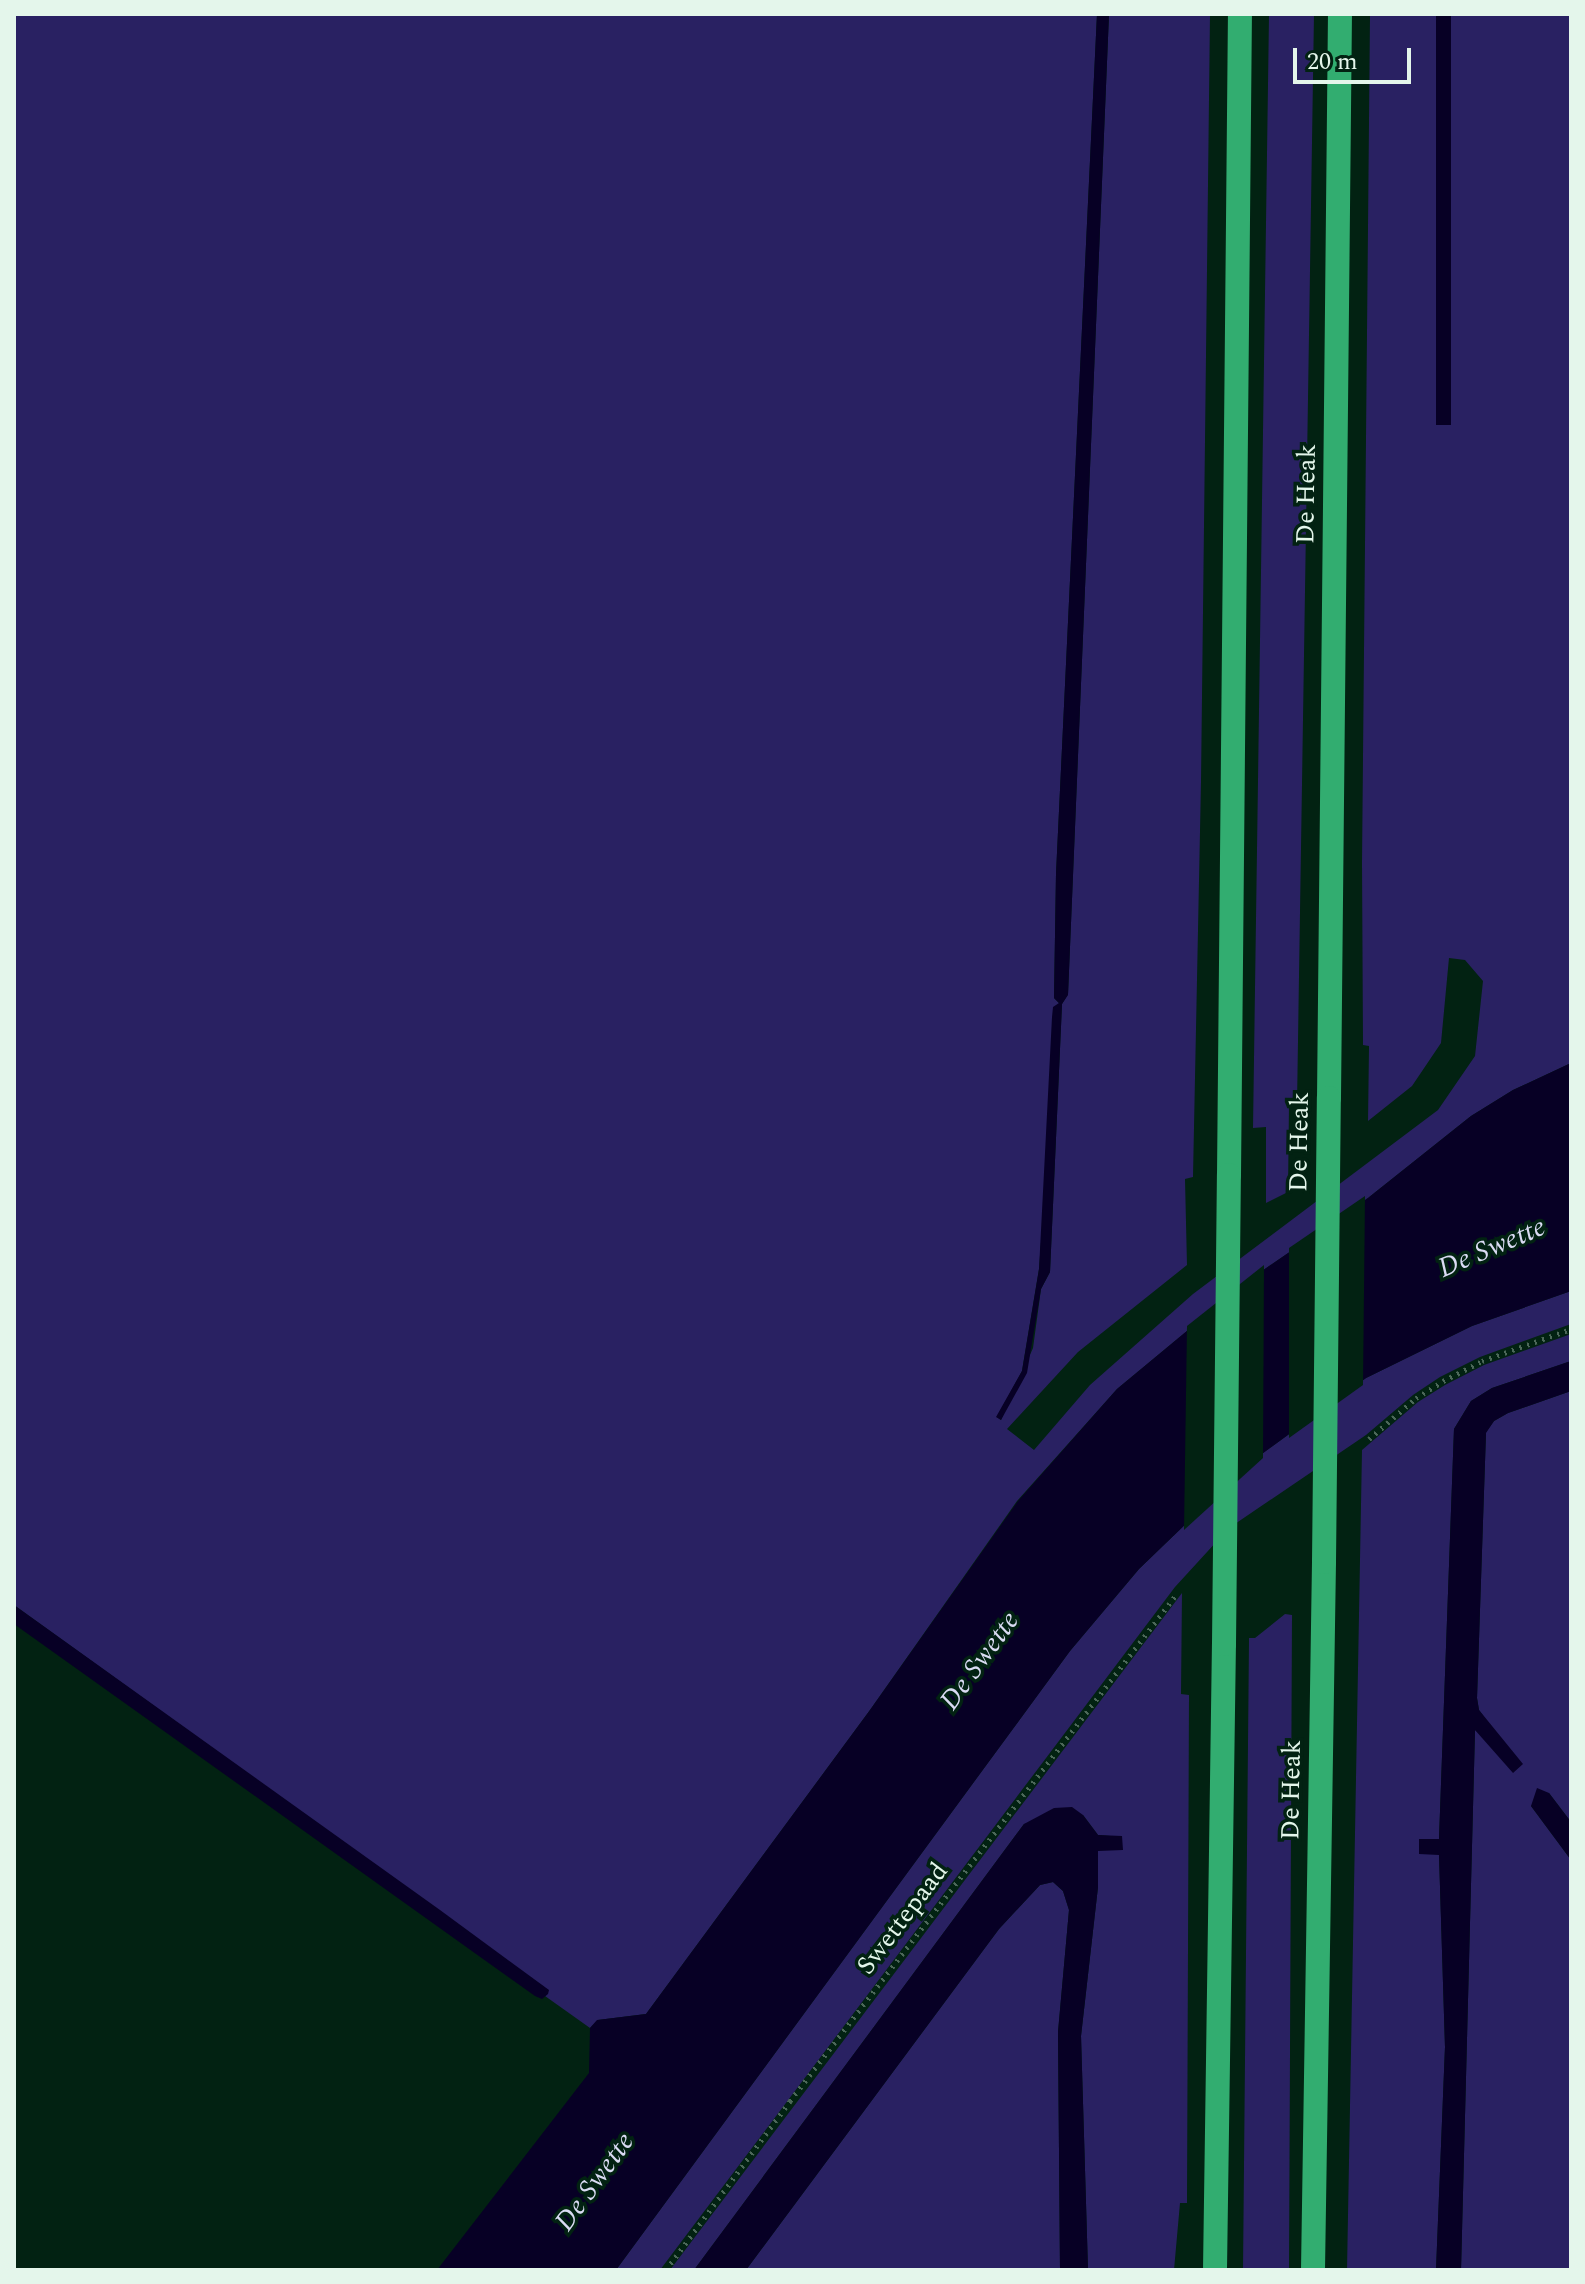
<!DOCTYPE html>
<style>
body{margin:0}
#map{position:relative;width:1585px;height:2284px;overflow:hidden;background:#022212;font-family:Spectral,serif}
div>[style]{position:absolute}
[style*='--x']{left:calc(var(--x)*1px);top:calc(var(--y)*1px);width:calc(var(--w)*1px);rotate:calc(var(--a)*1deg)}
.green>*{inset:0;background:#292162}
.water>*{inset:0;background:#070025;transform-origin:0 0}
.pier>*{inset:0;background:#022212}
.path>*{height:5px;margin-top:-2.5px;transform-origin:0;background:repeating-linear-gradient(90deg,#4c6859 0 2px,transparent 0 8px)}
.trunk>*{height:24px;margin:-12px;padding:0 12px;transform-origin:12px;border-radius:12px;background:#32ad70}
.trunk-bridge>*{height:24px;margin:-12px;padding:0 12px;transform-origin:12px;border-radius:12px;background:#32ad70}
span{translate:-50% -50%;white-space:nowrap;text-align:center;line-height:1.15;-webkit-text-stroke:7px #022212;paint-order:stroke}
.street-label{font-size:26px;color:#e4f6eb}
.water-label{font-size:28px;color:#dadbf3;font-style:italic}
.frame{position:absolute;inset:0;border:16px solid #e4f6eb;pointer-events:none}
.scale{position:absolute;left:1293px;top:48px;width:118px;height:36px;box-sizing:border-box;border:4px solid #e4f6eb;border-top:0;padding-left:10px;font-size:24px;line-height:28px;white-space:nowrap;color:#e4f6eb;-webkit-text-stroke:6px #022212;paint-order:stroke}
</style>
<div id="map">
<div class="green">
<i style="clip-path:polygon(14px 14px,1097px 14px,1056px 874px,1054px 998px,1059px 1003px,1039px 1269px,1022px 1371px,997px 1417px,1001px 1420px,1033px 1348px,1041px 1289px,1050px 1272px,1062px 1004px,1068px 994px,1109px 14px,1210px 14px,1201px 782px,1193px 1177px,1185px 1179px,1187px 1265px,1078px 1352px,1007px 1429px,1034px 1450px,1090px 1385px,1193px 1294px,1438px 1110px,1475px 1056px,1483px 981px,1465px 960px,1449px 958px,1441px 1043px,1412px 1086px,1368px 1121px,1369px 1046px,1363px 1045px,1362px 863px,1370px 14px,1436px 14px,1436px 425px,1450px 425px,1451px 14px,1571px 14px,1571px 1063px,1513px 1090px,1471px 1116px,1368px 1198px,1246px 1282px,1117px 1389px,1017px 1501px,870px 1710px,646px 2014px,598px 2020px,590px 2028px,545px 1996px,548px 1990px,14px 1605px)"></i>
<i style="clip-path:polygon(1269px 14px,1314px 14px,1297px 1105px,1289px 1105px,1288px 1192px,1266px 1203px,1266px 1127px,1253px 1128px)"></i>
<i style="clip-path:polygon(1571px 1291px,1571px 1324px,1480px 1357px,1440px 1377px,1413px 1395px,1366px 1435px,1229px 1528px,1175px 1587px,660px 2270px,616px 2270px,1070px 1651px,1139px 1569px,1248px 1464px,1366px 1378px,1472px 1326px)"></i>
<i style="clip-path:polygon(1571px 1334px,1571px 1361px,1492px 1388px,1471px 1401px,1454px 1429px,1439px 1839px,1419px 1839px,1419px 1854px,1439px 1854px,1445px 2047px,1436px 2270px,1347px 2270px,1362px 1450px,1418px 1402px,1445px 1385px,1484px 1365px)"></i>
<i style="clip-path:polygon(1571px 1391px,1571px 1822px,1549px 1793px,1531px 1806px,1571px 1860px,1571px 2270px,1461px 2270px,1475px 1730px,1486px 1738px,1492px 1728px,1479px 1710px,1477px 1698px,1486px 1432px,1494px 1421px,1508px 1413px)"></i>
<i style="clip-path:polygon(1182px 1593px,1181px 1694px,1189px 1695px,1187px 2203px,1180px 2203px,1174px 2270px,1088px 2270px,1081px 2036px,1098px 1887px,1098px 1851px,1122px 1837px,1098px 1835px,1083px 1815px,1024px 1824px,694px 2270px,670px 2270px)"></i>
<i style="clip-path:polygon(1285px 1614px,1292px 1615px,1289px 2270px,1243px 2270px,1249px 1638px,1255px 1638px)"></i>
<i style="clip-path:polygon(1053px 1882px,1063px 1891px,1069px 1910px,1058px 2032px,1060px 2270px,746px 2270px,999px 1929px,1040px 1885px)"></i>
</div>
<div class="water">
<i style="clip-path:polygon(1097px 14px,1109px 14px,1068px 995px,1062px 1004px,1050px 1272px,1041px 1289px,1027px 1373px,1001px 1420px,996px 1417px,1022px 1371px,1039px 1269px,1052px 1017px,1053px 1007px,1059px 1003px,1054px 998px,1056px 874px)"></i>
<i style="left:1436px;top:14px;width:15px;height:411px"></i>
<i style="clip-path:polygon(1571px 1063px,1571px 1291px,1472px 1326px,1366px 1378px,1248px 1464px,1139px 1569px,1070px 1651px,616px 2270px,437px 2270px,589px 2073px,590px 2028px,597px 2020px,646px 2014px,870px 1710px,1018px 1501px,1117px 1389px,1246px 1282px,1368px 1198px,1471px 1116px,1513px 1090px)"></i>
<i style="clip-path:polygon(1571px 1361px,1571px 1391px,1508px 1413px,1494px 1421px,1486px 1433px,1477px 1698px,1479px 1710px,1523px 1764px,1513px 1773px,1475px 1730px,1461px 2270px,1436px 2270px,1445px 2047px,1439px 1855px,1419px 1854px,1419px 1839px,1439px 1839px,1454px 1429px,1471px 1401px,1492px 1388px)"></i>
<i style="clip-path:polygon(14px 1605px,440px 1910px,549px 1990px,548px 1994px,542px 1999px,535px 1996px,14px 1624px)"></i>
<i style="clip-path:polygon(1537px 1788px,1549px 1793px,1571px 1822px,1571px 1860px,1531px 1806px)"></i>
<i style="clip-path:polygon(1072px 1807px,1083px 1815px,1098px 1835px,1122px 1836px,1123px 1850px,1098px 1851px,1098px 1887px,1081px 2036px,1088px 2270px,1060px 2270px,1058px 2032px,1069px 1910px,1063px 1891px,1053px 1882px,1040px 1885px,999px 1929px,746px 2270px,694px 2270px,1024px 1824px,1054px 1808px)"></i>
</div>
<div class="pier">
<i style="clip-path:polygon(1365px 1196px,1363px 1385px,1289px 1438px,1289px 1248px)"></i>
<i style="clip-path:polygon(1264px 1265px,1263px 1458px,1184px 1530px,1187px 1326px)"></i>
</div>
<div class="path">
<i style="--x:1369;--y:1439;--w:62;--a:-41.1"></i>
<i style="--x:1416;--y:1398;--w:32;--a:-32"></i>
<i style="--x:1443;--y:1381;--w:44;--a:-27.1"></i>
<i style="--x:1482;--y:1361;--w:95;--a:-19.8"></i>
<i style="--x:666;--y:2270;--w:210;--a:-53.7"></i>
<i style="--x:790;--y:2101;--w:636;--a:-52.66"></i>
</div>
<div class="trunk">
<i style="--x:1329;--y:1098;--w:1084;--a:-89.42"></i>
<i style="--x:1229;--y:1175;--w:1161;--a:-89.46"></i>
<i style="--x:1215;--y:2270;--w:626;--a:-89.18"></i>
<i style="--x:1313;--y:2270;--w:708;--a:-89.11"></i>
</div>
<div class="trunk-bridge">
<i style="--x:1324;--y:1562;--w:464;--a:-89.4"></i>
<i style="--x:1224;--y:1644;--w:469;--a:-89.4"></i>
</div>
<div class="street-label">
<span style="left:1307px;top:494px;rotate:-89deg">De Heak</span>
<span style="left:1300px;top:1142px;rotate:-89deg">De Heak</span>
<span style="left:1292px;top:1790px;rotate:-89deg">De Heak</span>
<span style="left:903px;top:1919px;rotate:-53deg">Swettepaad</span>
</div>
<div class="water-label">
<span style="left:1492px;top:1248px;rotate:-23deg">De Swette</span>
<span style="left:980px;top:1661px;rotate:-54deg">De Swette</span>
<span style="left:595px;top:2182px;rotate:-54deg">De Swette</span>
</div>
<div class="frame"></div>
<div class="scale">20 m</div>
</div>
